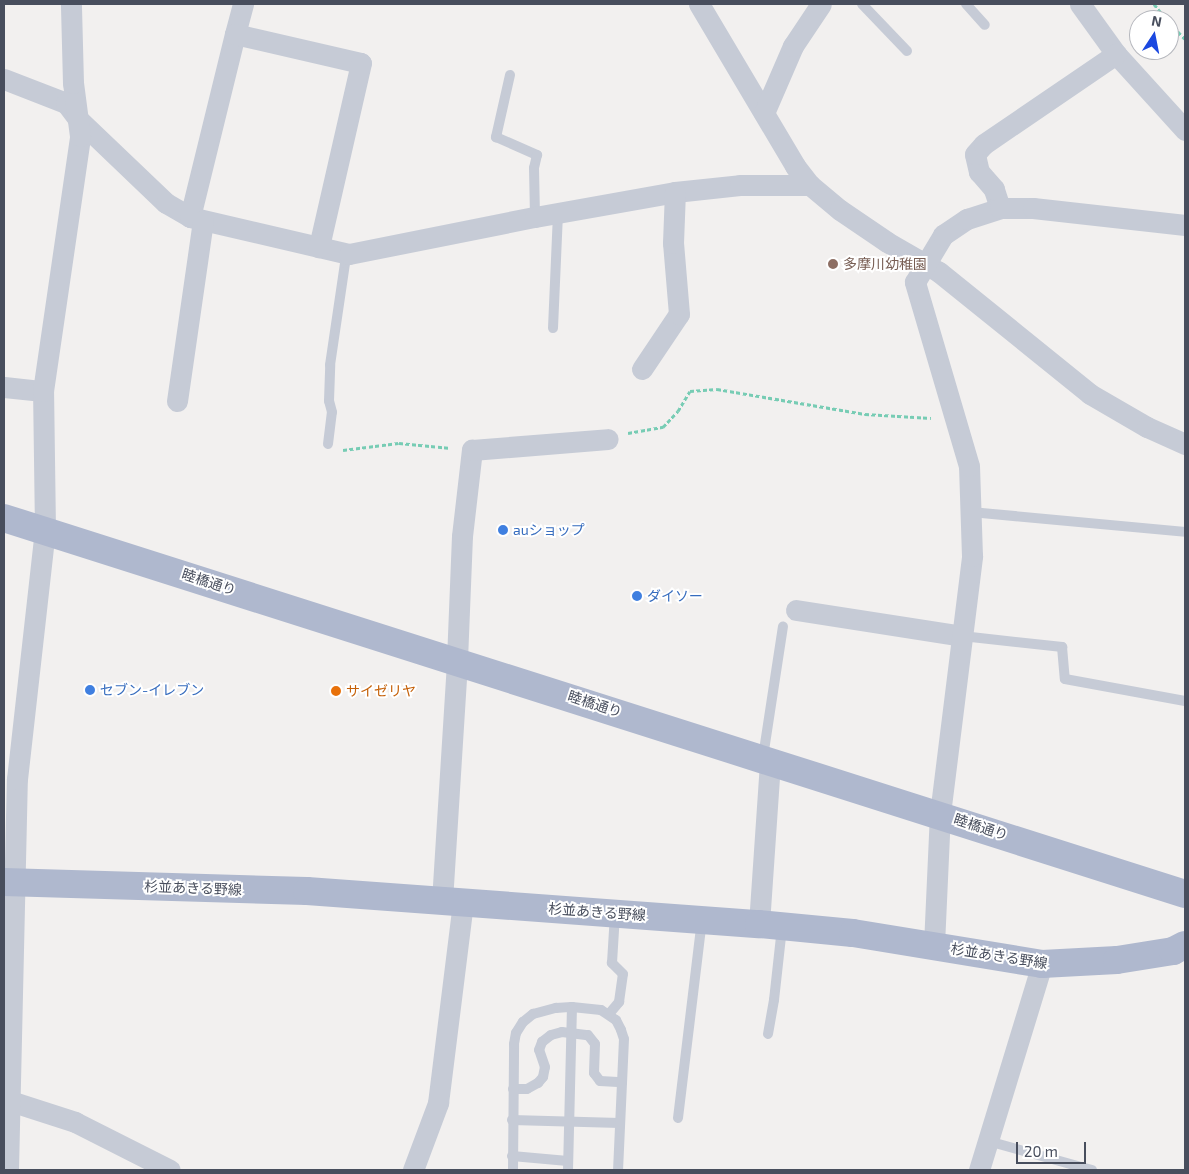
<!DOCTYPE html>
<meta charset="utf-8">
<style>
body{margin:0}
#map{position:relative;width:1189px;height:1174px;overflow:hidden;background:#f2f0ef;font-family:"Exo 2","Noto Sans JP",sans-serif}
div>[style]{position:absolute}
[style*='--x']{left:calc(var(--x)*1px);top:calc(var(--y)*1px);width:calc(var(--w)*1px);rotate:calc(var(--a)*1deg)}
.path>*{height:3px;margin-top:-1.5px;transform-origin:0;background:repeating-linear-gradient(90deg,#77ccb4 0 4px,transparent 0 6.5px)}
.service>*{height:10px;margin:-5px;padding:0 5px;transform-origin:5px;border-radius:5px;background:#c6cbd6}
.minor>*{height:21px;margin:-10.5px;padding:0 10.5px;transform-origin:10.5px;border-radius:10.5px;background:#c6cbd6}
.primary>*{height:28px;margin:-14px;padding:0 14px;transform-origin:14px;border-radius:14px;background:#afb8ce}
.dots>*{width:14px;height:14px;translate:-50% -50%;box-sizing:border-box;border:2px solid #fff;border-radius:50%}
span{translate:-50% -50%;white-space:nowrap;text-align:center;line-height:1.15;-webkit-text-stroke:4px #fff;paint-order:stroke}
.education-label{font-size:14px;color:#785e54}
.left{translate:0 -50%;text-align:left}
.shop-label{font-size:14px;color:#366cbe}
.street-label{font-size:14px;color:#484e5d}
.food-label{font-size:14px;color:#c56008}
.frame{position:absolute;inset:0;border:5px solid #484e5d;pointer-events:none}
.north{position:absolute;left:1129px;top:10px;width:50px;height:50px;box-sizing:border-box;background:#fff;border:1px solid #b6b8be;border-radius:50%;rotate:11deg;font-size:14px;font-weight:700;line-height:20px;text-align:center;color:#484e5d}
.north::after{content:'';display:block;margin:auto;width:18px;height:22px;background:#1b48e0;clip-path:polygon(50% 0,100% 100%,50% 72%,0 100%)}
.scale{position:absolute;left:1016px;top:1142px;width:70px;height:22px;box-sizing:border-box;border:2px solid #484e5d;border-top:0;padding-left:6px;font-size:15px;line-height:18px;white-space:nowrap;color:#484e5d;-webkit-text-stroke:4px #fff;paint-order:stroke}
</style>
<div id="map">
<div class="path">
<i style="--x:1154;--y:4;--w:21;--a:51"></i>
<i style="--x:1169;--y:22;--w:23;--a:47"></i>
<i style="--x:628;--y:433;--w:36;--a:-10"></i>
<i style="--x:663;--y:427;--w:22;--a:-47"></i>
<i style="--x:678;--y:411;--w:23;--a:-59"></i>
<i style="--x:690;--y:391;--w:27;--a:-4"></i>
<i style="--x:717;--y:389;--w:150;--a:9.6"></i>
<i style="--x:865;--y:414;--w:66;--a:3.5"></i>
<i style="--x:343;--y:450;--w:56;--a:-7.1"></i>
<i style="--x:399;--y:443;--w:52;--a:5.5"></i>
</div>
<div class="service">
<i style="--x:862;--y:4;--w:65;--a:46.2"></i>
<i style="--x:966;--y:4;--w:28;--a:48"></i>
<i style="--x:510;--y:75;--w:64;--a:102.7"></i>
<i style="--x:496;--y:137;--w:45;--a:23.7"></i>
<i style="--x:537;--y:155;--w:13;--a:103"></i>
<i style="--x:534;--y:168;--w:49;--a:88.8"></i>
<i style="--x:553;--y:328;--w:115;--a:-87.5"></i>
<i style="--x:328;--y:444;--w:32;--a:-83"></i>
<i style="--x:332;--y:412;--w:11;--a:-105"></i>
<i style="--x:329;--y:401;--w:36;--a:-88"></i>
<i style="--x:330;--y:365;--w:103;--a:-81.6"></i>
<i style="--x:345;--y:263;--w:10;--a:-66"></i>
<i style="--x:971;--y:512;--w:215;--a:5.3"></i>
<i style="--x:962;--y:636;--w:101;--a:6.3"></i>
<i style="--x:1062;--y:647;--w:32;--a:85"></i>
<i style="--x:1065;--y:679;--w:122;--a:10.4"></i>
<i style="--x:763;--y:757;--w:132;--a:-81.3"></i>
<i style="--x:609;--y:1014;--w:16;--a:-50"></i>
<i style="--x:619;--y:1002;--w:28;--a:-82"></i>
<i style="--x:623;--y:974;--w:16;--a:-135"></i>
<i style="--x:612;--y:963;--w:49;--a:-86.5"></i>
<i style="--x:768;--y:1034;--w:35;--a:-80"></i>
<i style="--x:774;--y:1000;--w:73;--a:-83.7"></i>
<i style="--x:513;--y:1089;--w:14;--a:0"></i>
<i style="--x:527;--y:1089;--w:13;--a:-29"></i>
<i style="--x:538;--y:1083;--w:8;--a:-50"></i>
<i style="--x:543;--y:1077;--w:10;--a:-79"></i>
<i style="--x:545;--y:1067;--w:18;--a:-109"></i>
<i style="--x:539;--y:1050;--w:9;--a:-69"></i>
<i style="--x:542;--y:1042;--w:11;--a:-38"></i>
<i style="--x:551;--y:1035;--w:11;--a:-15"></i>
<i style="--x:562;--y:1032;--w:26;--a:7"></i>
<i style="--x:588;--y:1035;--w:11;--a:52"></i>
<i style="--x:595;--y:1044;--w:29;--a:92"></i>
<i style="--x:594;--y:1073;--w:10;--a:53"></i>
<i style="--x:600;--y:1081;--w:22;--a:3"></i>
<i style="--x:678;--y:1118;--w:198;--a:-83.1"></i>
<i style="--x:512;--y:1120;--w:108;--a:1.6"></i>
<i style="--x:988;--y:1141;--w:108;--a:15.6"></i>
<i style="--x:512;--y:1156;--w:56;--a:5.1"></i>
<i style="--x:513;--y:1170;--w:126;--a:-89.5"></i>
<i style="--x:514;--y:1044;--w:11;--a:-80"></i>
<i style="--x:516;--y:1033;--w:13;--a:-58"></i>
<i style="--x:523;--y:1022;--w:13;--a:-39"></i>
<i style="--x:533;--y:1014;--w:24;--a:-15"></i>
<i style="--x:556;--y:1008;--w:16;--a:-4"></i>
<i style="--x:572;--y:1007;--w:29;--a:6"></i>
<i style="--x:601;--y:1010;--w:18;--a:34"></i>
<i style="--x:616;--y:1020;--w:11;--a:63"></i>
<i style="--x:621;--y:1030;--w:9;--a:72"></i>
<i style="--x:624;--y:1039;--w:131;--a:92.6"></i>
<i style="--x:568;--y:1170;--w:163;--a:-88.6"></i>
</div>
<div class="minor">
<i style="--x:699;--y:4;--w:188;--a:59.3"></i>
<i style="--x:795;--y:166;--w:24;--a:52"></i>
<i style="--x:810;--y:185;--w:39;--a:40"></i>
<i style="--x:840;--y:210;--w:57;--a:34.2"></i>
<i style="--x:887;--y:242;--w:60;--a:30"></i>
<i style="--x:939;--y:272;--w:194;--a:38.9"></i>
<i style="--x:1090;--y:394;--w:66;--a:30.1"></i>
<i style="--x:1147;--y:427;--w:42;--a:24.1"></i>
<i style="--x:1080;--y:4;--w:62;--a:54.2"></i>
<i style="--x:1116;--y:54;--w:103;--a:47.8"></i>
<i style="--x:235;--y:34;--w:31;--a:-75"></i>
<i style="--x:4;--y:79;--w:66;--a:21.2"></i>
<i style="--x:66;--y:103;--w:21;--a:53"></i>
<i style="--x:79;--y:120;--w:120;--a:43.7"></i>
<i style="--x:166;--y:203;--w:28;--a:30"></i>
<i style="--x:190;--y:217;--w:163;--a:13.1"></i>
<i style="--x:349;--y:254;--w:190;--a:-11.3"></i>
<i style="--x:535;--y:217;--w:142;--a:-10.1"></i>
<i style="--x:675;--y:192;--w:65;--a:-6.1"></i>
<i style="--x:740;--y:185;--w:70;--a:0"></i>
<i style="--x:764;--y:113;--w:73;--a:-66.6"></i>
<i style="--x:793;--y:46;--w:50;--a:-56.3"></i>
<i style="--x:1000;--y:208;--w:20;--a:-108"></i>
<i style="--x:994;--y:189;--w:23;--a:-131"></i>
<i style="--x:979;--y:172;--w:18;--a:-103"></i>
<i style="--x:975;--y:154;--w:13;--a:-48"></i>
<i style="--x:984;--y:144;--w:160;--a:-34.3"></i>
<i style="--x:190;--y:217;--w:188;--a:-76.2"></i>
<i style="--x:235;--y:34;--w:129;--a:13"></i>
<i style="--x:361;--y:63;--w:189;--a:102.9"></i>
<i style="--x:642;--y:369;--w:66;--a:-56.1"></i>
<i style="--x:679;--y:314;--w:71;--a:-94.8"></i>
<i style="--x:673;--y:243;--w:51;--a:-87.8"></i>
<i style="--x:4;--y:387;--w:39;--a:6"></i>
<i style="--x:177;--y:401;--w:182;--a:-81.8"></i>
<i style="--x:796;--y:610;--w:168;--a:8.9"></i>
<i style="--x:442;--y:901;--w:241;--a:-86.4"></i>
<i style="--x:457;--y:660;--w:124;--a:-87.7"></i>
<i style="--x:462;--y:536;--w:87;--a:-83.4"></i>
<i style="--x:472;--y:450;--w:136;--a:-4.6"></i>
<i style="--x:759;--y:924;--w:163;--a:-86.1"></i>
<i style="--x:934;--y:945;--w:131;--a:-87.4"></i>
<i style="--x:940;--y:814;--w:260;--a:-82.9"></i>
<i style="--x:972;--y:556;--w:90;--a:-91.9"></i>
<i style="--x:969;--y:466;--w:192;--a:-106.4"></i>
<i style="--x:915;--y:282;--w:55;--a:-59.2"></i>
<i style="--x:943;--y:235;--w:29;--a:-34"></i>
<i style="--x:967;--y:219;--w:35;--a:-18"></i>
<i style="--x:1000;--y:208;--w:33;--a:0"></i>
<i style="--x:1033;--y:208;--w:153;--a:6.4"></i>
<i style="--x:4;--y:1099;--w:75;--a:17.9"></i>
<i style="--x:75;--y:1122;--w:106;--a:26.8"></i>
<i style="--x:8;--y:1170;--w:391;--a:-88.7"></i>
<i style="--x:17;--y:779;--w:251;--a:-83.6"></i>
<i style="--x:45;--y:530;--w:139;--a:-90.8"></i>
<i style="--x:43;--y:391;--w:258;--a:-81.7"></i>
<i style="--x:80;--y:136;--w:53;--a:-97.5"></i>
<i style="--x:73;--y:83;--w:79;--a:-91.5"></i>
<i style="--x:413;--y:1170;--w:72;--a:-69.5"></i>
<i style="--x:438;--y:1103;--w:202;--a:-82.9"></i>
<i style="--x:979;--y:1170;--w:215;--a:-73"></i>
</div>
<div class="primary">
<i style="--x:4;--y:518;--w:1239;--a:17.66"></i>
<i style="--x:4;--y:882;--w:303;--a:1.7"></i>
<i style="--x:307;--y:891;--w:453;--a:4.2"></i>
<i style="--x:759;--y:924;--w:94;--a:5.5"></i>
<i style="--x:853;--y:933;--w:192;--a:9.3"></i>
<i style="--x:1042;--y:964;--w:75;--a:-3.1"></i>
<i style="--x:1117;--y:960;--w:57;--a:-9.1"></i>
<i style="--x:1173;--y:951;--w:13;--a:-27"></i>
</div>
<div class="dots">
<i style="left:833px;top:264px;background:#8d6e63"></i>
<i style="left:503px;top:530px;background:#3f7fe0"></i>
<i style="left:637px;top:596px;background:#3f7fe0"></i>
<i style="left:90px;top:690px;background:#3f7fe0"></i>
<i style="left:336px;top:691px;background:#e8710a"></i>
</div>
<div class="education-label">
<span class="left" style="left:843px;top:264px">多摩川幼稚園</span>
</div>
<div class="shop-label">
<span class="left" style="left:513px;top:530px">auショップ</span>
<span class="left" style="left:647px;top:596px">ダイソー</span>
<span class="left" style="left:100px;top:690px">セブン-イレブン</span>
</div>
<div class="street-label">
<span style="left:209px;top:582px;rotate:18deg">睦橋通り</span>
<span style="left:595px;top:704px;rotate:18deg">睦橋通り</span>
<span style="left:981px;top:827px;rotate:18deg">睦橋通り</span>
<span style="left:193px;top:888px;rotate:2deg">杉並あきる野線</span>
<span style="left:597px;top:912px;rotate:4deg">杉並あきる野線</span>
<span style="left:999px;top:956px;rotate:9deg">杉並あきる野線</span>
</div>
<div class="food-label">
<span class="left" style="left:346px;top:691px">サイゼリヤ</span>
</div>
<div class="frame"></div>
<div class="north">N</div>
<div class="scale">20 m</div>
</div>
